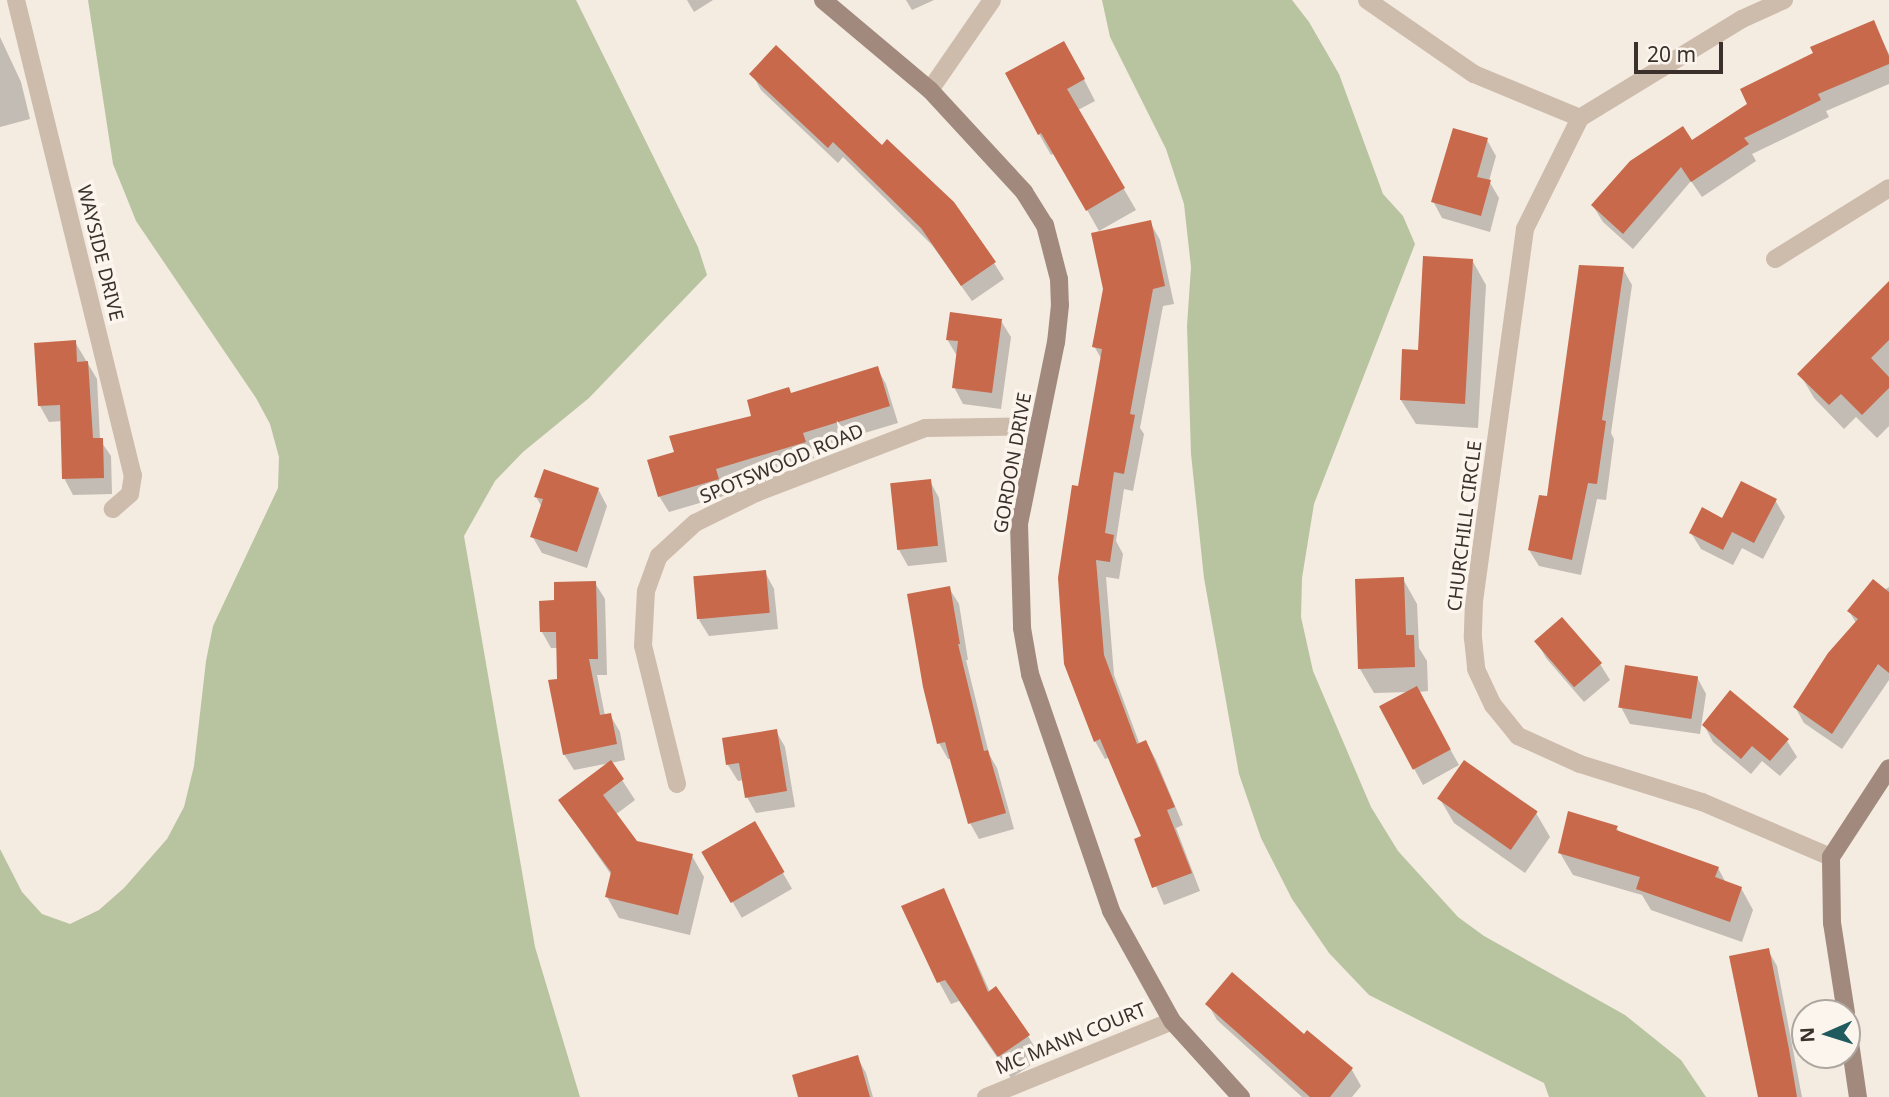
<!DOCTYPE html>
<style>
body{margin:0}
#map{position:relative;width:1889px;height:1097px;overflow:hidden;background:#f4ebe1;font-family:"Noto Sans",sans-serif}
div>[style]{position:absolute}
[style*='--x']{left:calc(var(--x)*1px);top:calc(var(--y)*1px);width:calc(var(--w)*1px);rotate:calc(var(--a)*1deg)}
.green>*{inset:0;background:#b8c4a0}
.shadow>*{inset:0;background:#0003;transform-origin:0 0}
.building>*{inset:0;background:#c8694b;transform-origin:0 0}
.street>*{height:18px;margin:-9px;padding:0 9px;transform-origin:9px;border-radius:9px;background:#cdbbac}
.secondary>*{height:18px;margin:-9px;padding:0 9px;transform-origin:9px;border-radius:9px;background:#a18a7d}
span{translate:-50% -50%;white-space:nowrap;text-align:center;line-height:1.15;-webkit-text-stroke:7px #fbf5ee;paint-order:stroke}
.street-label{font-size:19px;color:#3b302b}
.north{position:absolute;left:1791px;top:999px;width:70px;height:70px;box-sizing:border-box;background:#fbf5ee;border:2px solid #aea6a0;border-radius:50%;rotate:267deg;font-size:19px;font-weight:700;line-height:28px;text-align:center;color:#3b302b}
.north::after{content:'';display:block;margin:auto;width:24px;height:32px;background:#1f5a5e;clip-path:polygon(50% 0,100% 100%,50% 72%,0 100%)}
.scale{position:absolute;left:1634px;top:42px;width:89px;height:32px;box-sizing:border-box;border:4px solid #3b302b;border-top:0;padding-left:9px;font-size:21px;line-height:24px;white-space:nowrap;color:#3b302b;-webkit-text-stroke:5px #fbf5ee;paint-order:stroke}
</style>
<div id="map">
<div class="green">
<i style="clip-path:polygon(88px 0,576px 0,698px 247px,707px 275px,589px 398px,523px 452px,495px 481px,464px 536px,535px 947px,580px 1097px,0 1097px,0 849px,22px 892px,42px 914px,70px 924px,99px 910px,124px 888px,167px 839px,184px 807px,194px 766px,206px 661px,213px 626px,278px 488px,279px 457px,270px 424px,256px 398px,136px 221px,124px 191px,113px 164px)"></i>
<i style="clip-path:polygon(1102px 0,1292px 0,1309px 22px,1339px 74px,1383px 194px,1403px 216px,1415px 244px,1314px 504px,1302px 578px,1301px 617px,1313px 671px,1371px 807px,1398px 851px,1458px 917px,1484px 936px,1625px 1015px,1681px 1060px,1706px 1097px,1549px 1097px,1544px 1083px,1369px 995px,1329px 953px,1292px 899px,1261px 838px,1239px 774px,1204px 578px,1191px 454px,1187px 326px,1191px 267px,1184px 204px,1166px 149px,1110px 37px)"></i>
</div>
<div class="shadow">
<i style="clip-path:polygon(687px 0,713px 0,694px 12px)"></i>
<i style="clip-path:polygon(906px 0,934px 0,912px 10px)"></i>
<i style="clip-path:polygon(1873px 22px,1889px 54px,1889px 84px,1826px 111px,1829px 117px,1752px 154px,1756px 161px,1702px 197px,1691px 181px,1633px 249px,1603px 222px,1593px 206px)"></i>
<i style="clip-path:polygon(0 37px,21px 82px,30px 119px,0 127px)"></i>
<i style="clip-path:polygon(1076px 64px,1095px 101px,1078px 110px,1136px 210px,1099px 231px,1055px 153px,1051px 155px,1039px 134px)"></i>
<i style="clip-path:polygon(752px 74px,882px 147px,994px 263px,1004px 279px,972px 301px,932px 245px,843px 157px,838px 163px,761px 90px)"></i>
<i style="clip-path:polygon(1487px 140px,1496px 156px,1489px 181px,1499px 198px,1490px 232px,1442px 218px,1433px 201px)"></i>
<i style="clip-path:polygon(1150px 222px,1160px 240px,1174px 304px,1163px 306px,1140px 428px,1144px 434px,1133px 491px,1124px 489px,1116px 541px,1123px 554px,1119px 579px,1106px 577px,1114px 675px,1140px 745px,1146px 742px,1156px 760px,1183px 825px,1176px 828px,1200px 891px,1164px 905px,1136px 840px,1144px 837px,1110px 757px,1105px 759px,1095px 741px,1079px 488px,1102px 360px,1094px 346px)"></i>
<i style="clip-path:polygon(1472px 260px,1486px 285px,1478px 428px,1416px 424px,1401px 400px,1420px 352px)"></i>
<i style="clip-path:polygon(1623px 269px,1632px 285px,1611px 433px,1614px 439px,1606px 500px,1597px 499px,1581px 575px,1539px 566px,1529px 550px)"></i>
<i style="clip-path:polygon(1889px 283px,1889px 426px,1877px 438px,1856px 417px,1844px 429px,1814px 398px,1800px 374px)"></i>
<i style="clip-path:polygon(1001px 321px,1011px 337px,1001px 409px,963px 404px,954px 387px,957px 356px,947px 339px)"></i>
<i style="clip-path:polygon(75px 342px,97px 379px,100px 440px,111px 456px,112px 494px,73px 495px,64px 478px,62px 421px,49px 422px,40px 406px)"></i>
<i style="clip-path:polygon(877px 368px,886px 384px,898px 423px,811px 449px,814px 458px,724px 485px,727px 495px,669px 512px,659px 496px,676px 453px,754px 417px,792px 395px)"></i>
<i style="clip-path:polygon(930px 481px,939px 498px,947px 562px,908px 566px,899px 550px)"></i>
<i style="clip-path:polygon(598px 489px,607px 506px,587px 568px,542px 553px,532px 536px,542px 507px,536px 497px)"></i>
<i style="clip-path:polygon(1775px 500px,1785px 517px,1763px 559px,1742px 548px,1733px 565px,1701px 549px,1691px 533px)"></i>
<i style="clip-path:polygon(765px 572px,774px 589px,778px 629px,709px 636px,699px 620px)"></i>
<i style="clip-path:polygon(1403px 579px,1417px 604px,1419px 648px,1427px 661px,1428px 691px,1418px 692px,1459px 765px,1423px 785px,1381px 708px,1410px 692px,1374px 693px,1360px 669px)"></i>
<i style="clip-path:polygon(595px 583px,605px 599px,607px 675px,597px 675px,605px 716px,610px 715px,620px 732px,625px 760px,611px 763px,635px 800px,615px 815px,636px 842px,692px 856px,704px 877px,690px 935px,619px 918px,607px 897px,612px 876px,560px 801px,610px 763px,574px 770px,564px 754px,558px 648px,551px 648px,542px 632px,556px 602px)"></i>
<i style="clip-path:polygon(1889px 587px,1889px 680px,1842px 749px,1804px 723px,1795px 707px,1856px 623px,1849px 611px)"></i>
<i style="clip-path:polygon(949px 588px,959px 604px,968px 660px,966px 660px,989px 754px,997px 768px,1014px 829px,979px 839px,970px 823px,951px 759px,948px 759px,939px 743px)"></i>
<i style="clip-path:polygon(1537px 642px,1600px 664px,1610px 680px,1584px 702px,1546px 658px)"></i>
<i style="clip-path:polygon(1697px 677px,1706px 694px,1700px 734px,1630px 724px,1621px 707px)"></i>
<i style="clip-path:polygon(1704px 725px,1787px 741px,1797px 757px,1780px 776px,1762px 761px,1751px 774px,1713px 742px)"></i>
<i style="clip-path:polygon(776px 731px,785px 747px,795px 807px,756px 813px,747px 797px,744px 780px,738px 781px,728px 765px,724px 739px)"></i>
<i style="clip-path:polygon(1440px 799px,1536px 813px,1550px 837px,1525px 873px,1454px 823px)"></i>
<i style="left:754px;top:823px;width:76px;height:58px;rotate:60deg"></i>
<i style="clip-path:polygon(1616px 827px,1620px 833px,1718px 868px,1726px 883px,1741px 888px,1753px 910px,1742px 942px,1651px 910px,1642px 895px,1573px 875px,1560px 853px)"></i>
<i style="clip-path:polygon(944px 890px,990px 992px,1028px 1036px,1041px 1058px,1011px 1078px,959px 1001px,951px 1004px,939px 982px)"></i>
<i style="clip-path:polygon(1768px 950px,1777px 966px,1802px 1097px,1760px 1097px)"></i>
<i style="clip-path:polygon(1208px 1004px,1305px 1037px,1352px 1070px,1361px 1086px,1352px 1097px,1302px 1097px,1217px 1020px)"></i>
<i style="clip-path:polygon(857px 1057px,866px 1073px,873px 1097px,800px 1097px)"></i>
</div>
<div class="building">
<i style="clip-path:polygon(1874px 20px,1889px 56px,1889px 64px,1818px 94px,1821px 100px,1744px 138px,1749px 144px,1691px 182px,1681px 167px,1623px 234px,1591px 205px,1630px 161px,1683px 126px,1692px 140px,1747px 104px,1740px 89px,1813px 53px,1810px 47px)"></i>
<i style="clip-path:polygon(1064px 41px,1085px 79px,1067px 89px,1125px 188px,1086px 211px,1041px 133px,1038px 135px,1005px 73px)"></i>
<i style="clip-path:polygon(776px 45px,882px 145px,887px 139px,954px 202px,996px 262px,961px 286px,921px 228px,833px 142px,828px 148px,749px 74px)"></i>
<i style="clip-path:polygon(1453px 128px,1488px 138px,1477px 177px,1491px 180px,1481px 216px,1431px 202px)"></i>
<i style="clip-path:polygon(1151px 220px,1165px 286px,1153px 289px,1130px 414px,1135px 415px,1124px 474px,1114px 472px,1105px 533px,1114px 535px,1110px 562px,1096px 560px,1104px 655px,1137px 744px,1146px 740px,1175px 807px,1167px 810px,1192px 873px,1152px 888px,1134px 839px,1141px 836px,1100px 739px,1094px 742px,1064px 664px,1058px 578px,1072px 485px,1078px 486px,1102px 349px,1092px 347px,1103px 289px,1091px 233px)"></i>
<i style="clip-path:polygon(1423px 256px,1473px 259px,1465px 404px,1400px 400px,1402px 349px,1418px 350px)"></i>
<i style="clip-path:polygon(1579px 265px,1624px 267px,1602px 420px,1606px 421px,1597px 484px,1588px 483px,1572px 560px,1528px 550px,1539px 495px,1547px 496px)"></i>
<i style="clip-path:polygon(1889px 281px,1889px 340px,1871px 358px,1889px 377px,1889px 388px,1862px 415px,1841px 394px,1829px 405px,1797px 374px)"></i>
<i style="clip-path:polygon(950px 312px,1002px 319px,992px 393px,952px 388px,958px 341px,946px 340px)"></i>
<i style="clip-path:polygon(76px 340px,77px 362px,88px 361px,93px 438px,103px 438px,104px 478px,62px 479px,60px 405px,38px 406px,34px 343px)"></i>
<i style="clip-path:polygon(878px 366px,890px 406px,803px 433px,806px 442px,716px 469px,719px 479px,658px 497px,647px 460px,674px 452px,669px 436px,751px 416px,747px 400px,789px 387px,791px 393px)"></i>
<i style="clip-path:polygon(544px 469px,599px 488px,577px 552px,530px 537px,543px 499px,534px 497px)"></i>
<i style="left:931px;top:479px;width:67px;height:41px;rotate:84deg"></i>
<i style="clip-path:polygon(1741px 481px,1777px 499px,1754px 543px,1732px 532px,1723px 550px,1689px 533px,1702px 507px,1722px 518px)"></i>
<i style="left:766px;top:570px;width:43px;height:73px;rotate:85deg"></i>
<i style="clip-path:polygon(1404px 577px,1406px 635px,1414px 635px,1415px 667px,1358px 669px,1355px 579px)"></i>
<i style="clip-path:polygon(1873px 579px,1889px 592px,1889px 673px,1878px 664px,1832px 734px,1793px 707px,1828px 653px,1858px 619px,1847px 611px)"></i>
<i style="clip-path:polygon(596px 581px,598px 659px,589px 659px,600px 715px,611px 713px,617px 744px,563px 755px,548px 680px,557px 679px,556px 632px,540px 632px,539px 601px,554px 600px,554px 582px)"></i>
<i style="clip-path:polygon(950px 586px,960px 644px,958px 644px,984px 751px,988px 750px,1006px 813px,968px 824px,945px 742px,937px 744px,923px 687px,907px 594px)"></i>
<i style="left:1562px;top:617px;width:61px;height:37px;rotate:49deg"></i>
<i style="left:1625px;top:665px;width:74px;height:43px;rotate:9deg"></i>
<i style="left:1417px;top:686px;width:72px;height:43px;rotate:62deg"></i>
<i style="clip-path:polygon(1730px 690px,1789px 739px,1770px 761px,1752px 746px,1741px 759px,1702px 725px)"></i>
<i style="clip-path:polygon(777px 729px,787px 791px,745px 798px,739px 763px,726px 765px,722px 738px)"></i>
<i style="clip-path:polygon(611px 760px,624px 779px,603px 795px,637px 841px,693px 854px,678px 915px,605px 897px,611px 872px,558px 800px)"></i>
<i style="left:1464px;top:760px;width:90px;height:47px;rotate:35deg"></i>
<i style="clip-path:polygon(1568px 811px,1618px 826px,1616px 830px,1719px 867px,1715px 877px,1742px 887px,1730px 922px,1636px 889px,1640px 877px,1558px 853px)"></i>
<i style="left:755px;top:821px;width:59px;height:62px;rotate:60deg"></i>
<i style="clip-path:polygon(944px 888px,988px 992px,996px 986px,1030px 1035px,998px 1057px,945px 980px,937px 983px,901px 906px)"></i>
<i style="clip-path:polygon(1769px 948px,1789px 1049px,1797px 1097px,1758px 1097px,1729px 956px)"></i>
<i style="clip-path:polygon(1232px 972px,1304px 1034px,1307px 1030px,1353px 1068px,1330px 1097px,1310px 1097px,1205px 1004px)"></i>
<i style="clip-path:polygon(858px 1055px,870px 1097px,798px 1097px,792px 1075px)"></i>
</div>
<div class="street">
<i style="--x:16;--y:0;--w:489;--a:76.2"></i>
<i style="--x:133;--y:475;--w:19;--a:99"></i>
<i style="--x:130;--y:494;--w:23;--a:139"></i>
<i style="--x:1367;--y:0;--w:130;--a:34.7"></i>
<i style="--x:1474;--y:74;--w:115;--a:22.5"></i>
<i style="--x:1784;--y:0;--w:46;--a:155.7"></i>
<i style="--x:1742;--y:19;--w:190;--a:148.6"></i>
<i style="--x:1580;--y:118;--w:124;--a:116.4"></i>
<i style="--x:1525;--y:229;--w:375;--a:97.8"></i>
<i style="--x:1474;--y:601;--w:37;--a:92"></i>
<i style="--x:1473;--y:638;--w:31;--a:84"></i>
<i style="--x:1476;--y:669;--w:40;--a:65"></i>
<i style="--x:1493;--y:705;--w:40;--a:51"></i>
<i style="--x:1518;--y:736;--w:68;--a:24.3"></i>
<i style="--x:1580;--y:764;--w:128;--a:17.3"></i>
<i style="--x:1702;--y:802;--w:140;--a:23.1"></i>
<i style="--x:930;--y:90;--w:109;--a:-55.4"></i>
<i style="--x:1775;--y:259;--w:134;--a:-31.9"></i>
<i style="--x:677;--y:784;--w:142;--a:-103.8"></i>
<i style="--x:643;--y:646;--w:55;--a:-86.9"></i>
<i style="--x:646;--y:591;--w:37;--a:-70"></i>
<i style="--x:659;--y:556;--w:49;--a:-42.5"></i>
<i style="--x:695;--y:523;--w:68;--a:-26.2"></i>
<i style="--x:756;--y:493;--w:181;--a:-21"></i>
<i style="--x:925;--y:428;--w:114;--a:-1"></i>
<i style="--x:986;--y:1097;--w:201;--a:-22.2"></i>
</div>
<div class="secondary">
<i style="--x:823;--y:0;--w:140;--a:40.1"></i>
<i style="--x:930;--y:90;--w:139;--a:47.3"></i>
<i style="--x:1024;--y:192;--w:39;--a:58"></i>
<i style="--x:1045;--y:225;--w:56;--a:75.5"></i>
<i style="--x:1059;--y:279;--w:26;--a:88"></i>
<i style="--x:1060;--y:305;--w:37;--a:96"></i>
<i style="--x:1056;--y:342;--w:186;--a:101.5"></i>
<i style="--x:1019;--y:524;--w:104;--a:88.3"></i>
<i style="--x:1022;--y:628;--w:47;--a:80.1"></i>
<i style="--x:1030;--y:674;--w:250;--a:71.1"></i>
<i style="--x:1111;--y:911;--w:126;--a:61"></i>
<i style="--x:1172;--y:1021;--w:103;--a:47.8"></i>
<i style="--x:1846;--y:1013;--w:91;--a:-98.8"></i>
<i style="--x:1832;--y:923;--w:66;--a:-90.9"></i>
<i style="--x:1831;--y:857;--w:106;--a:-56.9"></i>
<i style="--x:1847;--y:1022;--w:76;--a:81.7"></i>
</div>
<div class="street-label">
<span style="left:100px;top:253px;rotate:76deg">WAYSIDE DRIVE</span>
<span style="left:1013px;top:463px;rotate:-80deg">GORDON DRIVE</span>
<span style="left:782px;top:464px;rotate:-23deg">SPOTSWOOD ROAD</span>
<span style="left:1465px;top:526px;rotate:-83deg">CHURCHILL CIRCLE</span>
<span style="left:1071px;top:1039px;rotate:-22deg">MC MANN COURT</span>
</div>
<div class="north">N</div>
<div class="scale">20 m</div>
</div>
